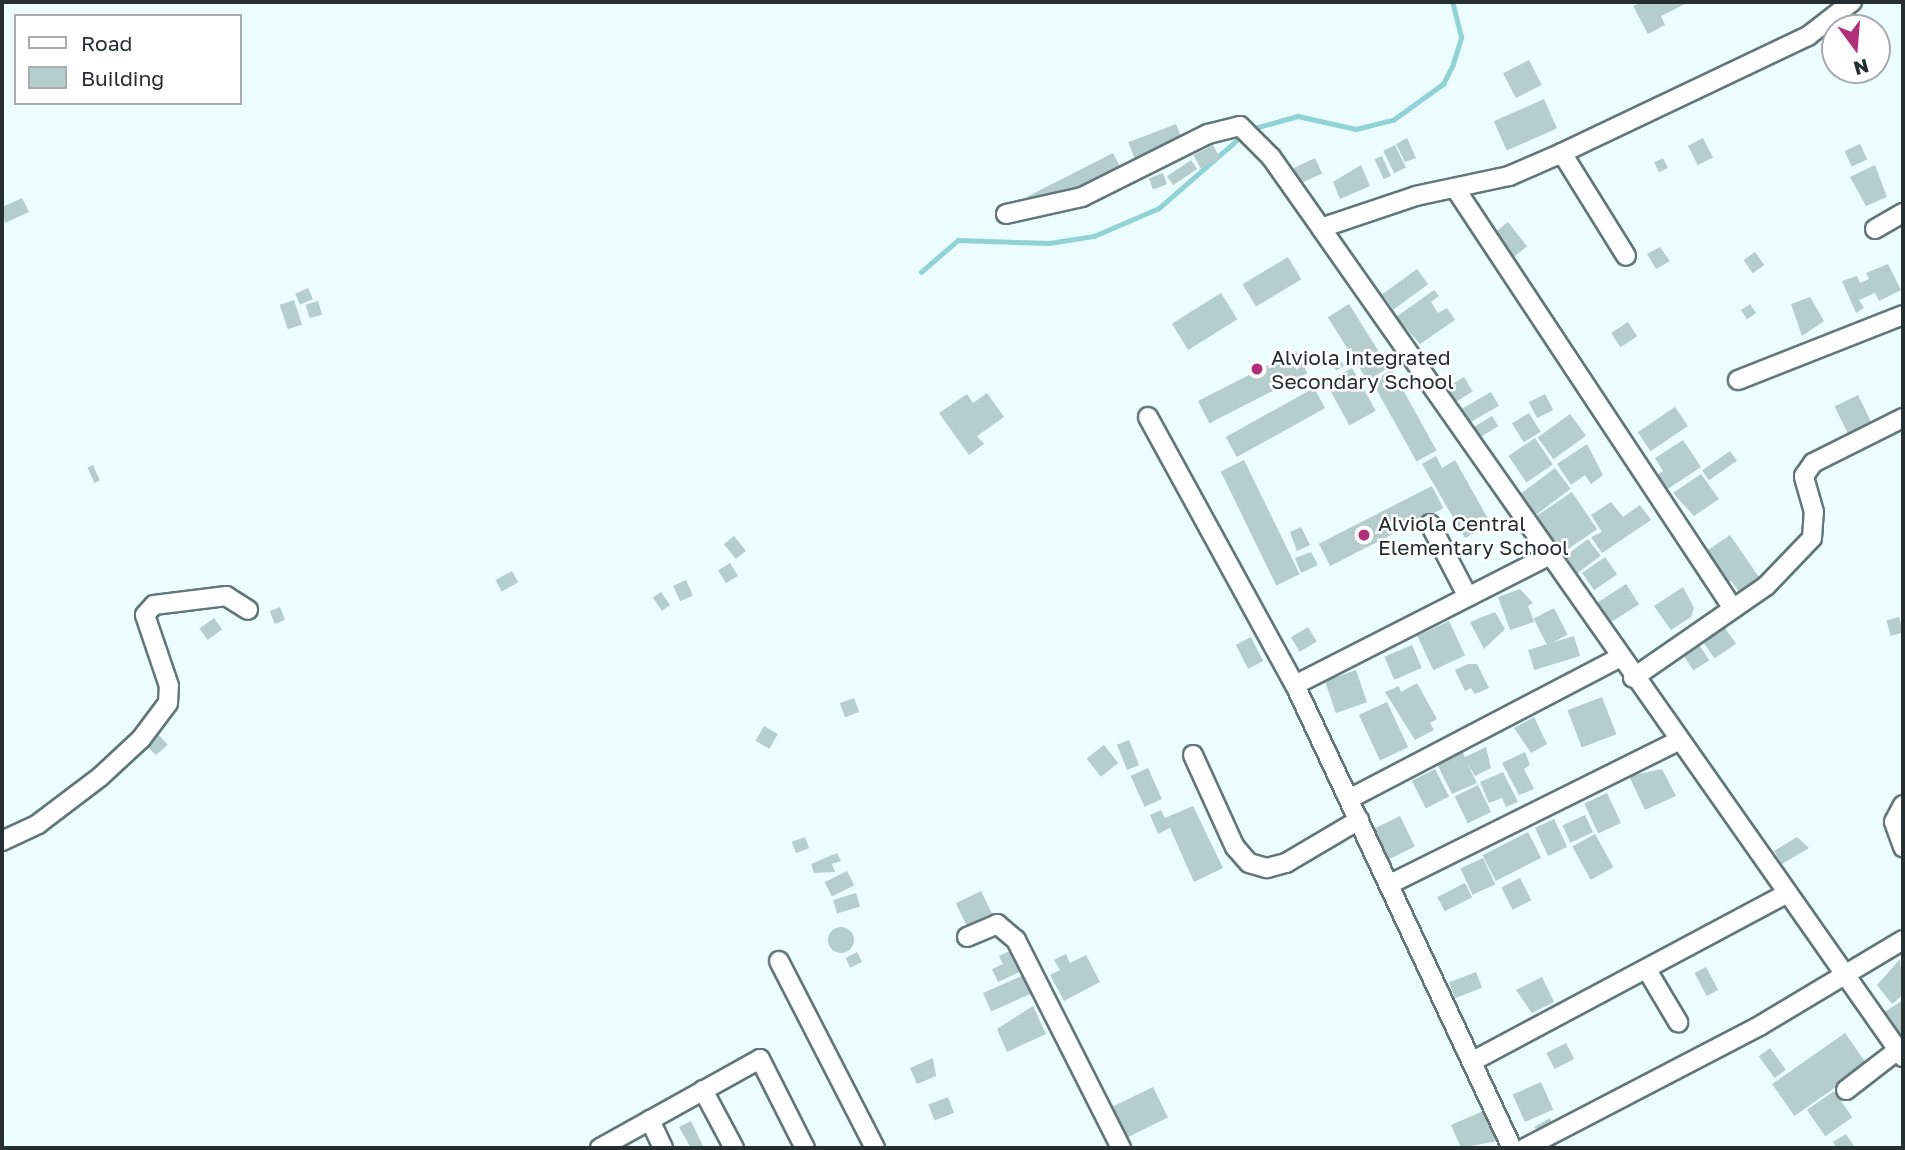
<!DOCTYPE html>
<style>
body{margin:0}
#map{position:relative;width:1905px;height:1150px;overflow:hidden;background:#ebfdfe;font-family:"Golos Text",sans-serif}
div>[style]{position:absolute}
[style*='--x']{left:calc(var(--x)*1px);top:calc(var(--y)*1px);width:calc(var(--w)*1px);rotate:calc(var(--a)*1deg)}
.stream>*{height:4.5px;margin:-2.25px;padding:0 2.25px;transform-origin:2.25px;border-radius:2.25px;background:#90d2d6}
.building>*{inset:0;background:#b6cdce;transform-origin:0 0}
.round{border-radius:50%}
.roads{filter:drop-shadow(2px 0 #627778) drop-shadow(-2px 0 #627778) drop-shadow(0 2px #627778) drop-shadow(0 -2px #627778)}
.minor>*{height:18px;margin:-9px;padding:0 9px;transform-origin:9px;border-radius:9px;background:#fff}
.dots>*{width:19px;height:19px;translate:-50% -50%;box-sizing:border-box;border:4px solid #fff;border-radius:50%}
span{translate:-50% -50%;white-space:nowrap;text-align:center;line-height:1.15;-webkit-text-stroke:5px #fff;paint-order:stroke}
.poi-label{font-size:21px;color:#262f2f}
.left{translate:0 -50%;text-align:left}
.frame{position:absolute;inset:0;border:4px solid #262f2f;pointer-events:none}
.legend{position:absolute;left:14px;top:14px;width:228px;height:91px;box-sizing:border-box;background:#fff;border:2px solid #a8acac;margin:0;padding:9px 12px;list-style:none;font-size:21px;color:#262f2f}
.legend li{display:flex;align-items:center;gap:14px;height:35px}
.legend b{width:35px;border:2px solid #a8acac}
.north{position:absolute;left:1821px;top:14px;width:70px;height:70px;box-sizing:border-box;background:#fff;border:2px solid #a8acac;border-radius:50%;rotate:164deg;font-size:19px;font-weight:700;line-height:28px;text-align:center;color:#262f2f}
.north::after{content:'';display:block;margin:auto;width:24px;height:32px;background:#b12f79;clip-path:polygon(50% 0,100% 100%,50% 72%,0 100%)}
</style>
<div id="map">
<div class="stream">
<i style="--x:1251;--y:129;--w:49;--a:-15.5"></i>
<i style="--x:1298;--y:116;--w:59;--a:12.6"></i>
<i style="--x:1356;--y:129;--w:38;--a:-14"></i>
<i style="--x:1393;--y:120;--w:62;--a:-35.8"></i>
<i style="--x:1443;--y:84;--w:22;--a:-63"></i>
<i style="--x:1453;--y:64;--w:28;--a:-73"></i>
<i style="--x:1461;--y:37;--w:36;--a:-104"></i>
<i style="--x:921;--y:272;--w:49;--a:-40.9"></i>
<i style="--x:958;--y:240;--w:91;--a:1.9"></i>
<i style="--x:1049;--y:243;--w:46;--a:-8.8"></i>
<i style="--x:1094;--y:236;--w:71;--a:-23.3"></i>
<i style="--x:1159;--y:208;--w:113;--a:-41"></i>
</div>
<div class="building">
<i style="clip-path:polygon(1642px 2px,1684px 2px,1685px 4px,1661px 16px,1665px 25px,1648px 34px,1633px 6px)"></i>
<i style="left:1529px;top:60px;width:28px;height:29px;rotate:63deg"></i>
<i style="left:1544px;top:99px;width:32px;height:55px;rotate:66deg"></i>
<i style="left:1176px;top:124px;width:19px;height:51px;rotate:69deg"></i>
<i style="clip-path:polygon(1407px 138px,1416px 158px,1405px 162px,1396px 144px)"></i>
<i style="left:1703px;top:138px;width:22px;height:17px;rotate:63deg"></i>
<i style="left:1860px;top:144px;width:17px;height:17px;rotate:65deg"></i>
<i style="left:1213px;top:145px;width:15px;height:22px;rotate:62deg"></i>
<i style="left:1395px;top:145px;width:25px;height:13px;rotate:64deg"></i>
<i style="left:1113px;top:153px;width:20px;height:97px;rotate:63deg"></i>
<i style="left:1382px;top:156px;width:22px;height:8px;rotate:66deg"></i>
<i style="left:1315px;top:158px;width:17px;height:24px;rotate:65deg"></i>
<i style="left:1663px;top:158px;width:11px;height:10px;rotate:63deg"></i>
<i style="left:1191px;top:160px;width:11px;height:29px;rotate:56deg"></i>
<i style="clip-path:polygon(1361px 165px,1370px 186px,1340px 199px,1333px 182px)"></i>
<i style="clip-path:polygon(1875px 165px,1887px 197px,1866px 206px,1850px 177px)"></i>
<i style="left:1163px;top:173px;width:12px;height:15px;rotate:70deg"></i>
<i style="clip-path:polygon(22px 198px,29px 212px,5px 223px,2px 207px)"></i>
<i style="left:1508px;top:222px;width:31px;height:17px;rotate:52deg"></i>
<i style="clip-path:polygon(1660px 247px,1670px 261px,1656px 269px,1647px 254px)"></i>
<i style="left:1755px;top:252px;width:16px;height:14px;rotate:55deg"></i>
<i style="left:1288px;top:257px;width:26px;height:53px;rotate:59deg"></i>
<i style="clip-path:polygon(1888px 264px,1901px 290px,1879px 301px,1875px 293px,1859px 300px,1864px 308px,1856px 313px,1842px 281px,1857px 276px,1860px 283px,1869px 279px,1866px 273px)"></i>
<i style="left:1417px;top:269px;width:19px;height:43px;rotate:54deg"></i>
<i style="left:308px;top:288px;width:12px;height:14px;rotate:66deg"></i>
<i style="clip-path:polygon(1434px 290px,1439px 296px,1431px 302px,1438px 313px,1447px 308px,1455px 320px,1420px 344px,1396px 317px)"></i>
<i style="left:1221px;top:293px;width:31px;height:58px;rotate:58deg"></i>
<i style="clip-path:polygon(1810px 297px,1824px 321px,1802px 336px,1791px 304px)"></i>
<i style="left:294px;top:300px;width:26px;height:15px;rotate:72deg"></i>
<i style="left:318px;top:301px;width:14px;height:13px;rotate:73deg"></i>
<i style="left:1349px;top:304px;width:75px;height:25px;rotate:58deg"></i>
<i style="left:1750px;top:304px;width:11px;height:11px;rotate:56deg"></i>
<i style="left:1628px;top:322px;width:17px;height:20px;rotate:57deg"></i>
<i style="left:1296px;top:351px;width:25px;height:110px;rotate:63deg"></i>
<i style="left:1337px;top:354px;width:14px;height:9px;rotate:60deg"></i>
<i style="left:1352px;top:368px;width:49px;height:30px;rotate:61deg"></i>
<i style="left:1392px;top:370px;width:92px;height:23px;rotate:61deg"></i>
<i style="left:1464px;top:377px;width:17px;height:24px;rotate:59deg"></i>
<i style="left:1314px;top:388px;width:23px;height:101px;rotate:61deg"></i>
<i style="left:1491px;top:392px;width:16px;height:36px;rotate:60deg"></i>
<i style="clip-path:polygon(987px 393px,1004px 417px,977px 436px,984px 444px,969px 455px,939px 413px,967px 394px,973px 403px)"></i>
<i style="left:1545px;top:394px;width:18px;height:18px;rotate:63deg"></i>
<i style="left:1858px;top:395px;width:30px;height:26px;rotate:64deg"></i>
<i style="left:1675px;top:407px;width:23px;height:45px;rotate:56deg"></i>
<i style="left:1529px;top:413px;width:22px;height:20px;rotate:58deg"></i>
<i style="left:1570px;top:414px;width:27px;height:40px;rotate:54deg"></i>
<i style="left:1492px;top:416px;width:12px;height:25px;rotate:59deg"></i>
<i style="left:1535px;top:438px;width:32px;height:32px;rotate:56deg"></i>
<i style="clip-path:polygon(1683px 440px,1701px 467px,1660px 494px,1652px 478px,1663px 471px,1655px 458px)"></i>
<i style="clip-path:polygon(1587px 444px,1603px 475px,1591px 484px,1585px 475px,1571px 485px,1557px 464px)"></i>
<i style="left:1730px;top:451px;width:12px;height:34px;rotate:55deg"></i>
<i style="clip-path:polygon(1436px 456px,1442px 468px,1455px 460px,1491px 524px,1465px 538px,1422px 464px)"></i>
<i style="left:1244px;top:460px;width:127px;height:26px;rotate:64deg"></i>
<i style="left:93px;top:465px;width:17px;height:6px;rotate:66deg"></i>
<i style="left:1555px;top:468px;width:26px;height:43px;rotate:53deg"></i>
<i style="clip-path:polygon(1701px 474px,1719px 499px,1694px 516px,1673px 493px)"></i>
<i style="left:1432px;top:486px;width:25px;height:127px;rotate:63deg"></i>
<i style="left:1572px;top:492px;width:45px;height:49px;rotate:56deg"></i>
<i style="clip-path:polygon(1611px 502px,1623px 517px,1640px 505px,1651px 520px,1602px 553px,1591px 537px,1602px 532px,1591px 515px)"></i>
<i style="clip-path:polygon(1301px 527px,1310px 545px,1297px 551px,1290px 532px)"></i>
<i style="clip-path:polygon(1730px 535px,1763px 583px,1742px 596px,1731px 581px,1722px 585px,1702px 554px)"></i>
<i style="left:734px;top:536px;width:19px;height:13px;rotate:51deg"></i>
<i style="left:1588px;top:539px;width:21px;height:35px;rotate:53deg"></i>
<i style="clip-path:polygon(1311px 552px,1318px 565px,1301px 573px,1295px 558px)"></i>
<i style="left:1605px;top:557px;width:21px;height:28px;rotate:55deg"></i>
<i style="left:730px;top:563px;width:15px;height:14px;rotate:58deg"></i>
<i style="left:512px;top:571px;width:13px;height:19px;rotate:61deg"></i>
<i style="left:686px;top:580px;width:17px;height:14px;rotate:66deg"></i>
<i style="left:1626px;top:584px;width:24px;height:39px;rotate:57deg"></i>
<i style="clip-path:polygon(1683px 587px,1694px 608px,1691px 617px,1671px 630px,1654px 606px)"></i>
<i style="clip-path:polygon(1520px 589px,1533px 603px,1528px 606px,1534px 622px,1510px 630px,1498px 597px)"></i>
<i style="left:661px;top:592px;width:16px;height:10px;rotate:55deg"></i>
<i style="left:280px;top:607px;width:14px;height:11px;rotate:69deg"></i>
<i style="left:1554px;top:608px;width:30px;height:23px;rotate:63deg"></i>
<i style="clip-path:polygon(1495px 612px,1505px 629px,1484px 649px,1470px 622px)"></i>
<i style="left:1899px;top:617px;width:16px;height:13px;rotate:75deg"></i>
<i style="left:214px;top:618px;width:14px;height:18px;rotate:54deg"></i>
<i style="left:1449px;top:621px;width:38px;height:35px;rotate:65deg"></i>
<i style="left:1308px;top:627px;width:17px;height:20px;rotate:59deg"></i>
<i style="left:1725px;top:628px;width:19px;height:26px;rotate:55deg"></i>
<i style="left:1574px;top:636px;width:21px;height:48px;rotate:73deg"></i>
<i style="left:1251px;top:637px;width:27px;height:17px;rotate:63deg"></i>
<i style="left:1412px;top:645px;width:25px;height:30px;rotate:67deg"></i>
<i style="left:1700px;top:646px;width:17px;height:19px;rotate:57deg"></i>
<i style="clip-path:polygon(1468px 664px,1477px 664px,1489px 688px,1475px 694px,1471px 688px,1465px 691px,1455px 670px)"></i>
<i style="left:1356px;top:670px;width:34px;height:33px;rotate:71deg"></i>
<i style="clip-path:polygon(1417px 683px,1437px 719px,1430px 723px,1434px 730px,1415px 740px,1385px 692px,1399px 686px,1401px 692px)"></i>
<i style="left:1602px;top:697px;width:40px;height:37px;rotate:69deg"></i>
<i style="left:854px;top:698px;width:15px;height:15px;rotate:70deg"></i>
<i style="left:1387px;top:702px;width:50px;height:31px;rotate:65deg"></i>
<i style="clip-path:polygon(1534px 717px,1547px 744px,1531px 753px,1514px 728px)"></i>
<i style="left:764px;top:726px;width:16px;height:17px;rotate:30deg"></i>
<i style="left:159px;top:735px;width:13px;height:16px;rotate:48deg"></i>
<i style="left:1129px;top:740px;width:27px;height:13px;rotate:68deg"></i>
<i style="left:1104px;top:745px;width:23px;height:22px;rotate:52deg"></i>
<i style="clip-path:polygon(1486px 747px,1491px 768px,1475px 776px,1467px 763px,1477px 783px,1452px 794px,1437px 764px,1462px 750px,1465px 757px)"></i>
<i style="clip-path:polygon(1525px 752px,1530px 765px,1524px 769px,1534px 789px,1519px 795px,1502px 763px)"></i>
<i style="left:1148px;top:768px;width:34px;height:19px;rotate:66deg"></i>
<i style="left:1435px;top:769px;width:31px;height:26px;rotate:63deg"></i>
<i style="clip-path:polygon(1662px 769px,1676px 796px,1645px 810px,1629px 776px)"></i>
<i style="clip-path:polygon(1503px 772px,1518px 802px,1506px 807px,1502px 798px,1489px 803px,1480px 782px)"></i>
<i style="left:1478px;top:785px;width:30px;height:26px;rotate:64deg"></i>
<i style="left:1607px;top:793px;width:33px;height:25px;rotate:65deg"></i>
<i style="clip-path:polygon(1193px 806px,1223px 868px,1194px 882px,1170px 828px,1158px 834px,1150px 815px,1161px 810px,1165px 818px)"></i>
<i style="left:1585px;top:815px;width:19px;height:25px;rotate:65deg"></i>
<i style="left:1400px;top:816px;width:34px;height:30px;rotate:64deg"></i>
<i style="left:1554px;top:819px;width:31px;height:21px;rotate:65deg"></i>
<i style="left:1528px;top:832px;width:29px;height:51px;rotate:63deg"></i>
<i style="left:1595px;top:834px;width:38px;height:26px;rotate:61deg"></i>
<i style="left:805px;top:837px;width:12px;height:14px;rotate:70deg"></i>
<i style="clip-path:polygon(1797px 837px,1809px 848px,1782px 864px,1774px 851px)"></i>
<i style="clip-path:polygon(837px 853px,841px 861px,832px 864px,835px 872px,814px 873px,811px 864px)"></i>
<i style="left:1483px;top:858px;width:29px;height:25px;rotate:65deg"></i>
<i style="left:847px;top:871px;width:16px;height:25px;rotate:63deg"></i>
<i style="left:1520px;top:878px;width:25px;height:21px;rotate:63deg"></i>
<i style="left:1465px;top:883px;width:16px;height:31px;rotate:63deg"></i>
<i style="left:981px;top:891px;width:25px;height:28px;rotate:64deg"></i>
<i style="left:856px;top:893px;width:14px;height:24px;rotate:73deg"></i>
<i class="round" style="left:828px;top:927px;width:26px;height:26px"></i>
<i style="clip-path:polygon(1012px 950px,1022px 971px,998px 982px,992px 969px,1003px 964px,999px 956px)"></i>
<i style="left:857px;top:952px;width:11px;height:13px;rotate:63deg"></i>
<i style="clip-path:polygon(1066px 954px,1070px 963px,1086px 955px,1100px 982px,1064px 1001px,1050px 975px,1060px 970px,1054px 960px)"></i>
<i style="clip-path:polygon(1900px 959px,1903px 995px,1892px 1004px,1877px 985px)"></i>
<i style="left:1706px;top:967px;width:26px;height:13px;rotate:62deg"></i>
<i style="left:1476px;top:972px;width:17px;height:29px;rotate:69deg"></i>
<i style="left:1026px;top:974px;width:20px;height:47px;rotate:66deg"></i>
<i style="clip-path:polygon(1542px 977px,1554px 1002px,1532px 1013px,1516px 990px)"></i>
<i style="clip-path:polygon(1903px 1000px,1903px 1040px,1899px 1043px,1880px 1015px)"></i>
<i style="clip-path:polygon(1033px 1006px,1046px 1034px,1007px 1052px,997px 1029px)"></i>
<i style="left:1845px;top:1033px;width:39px;height:89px;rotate:55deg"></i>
<i style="left:1566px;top:1043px;width:18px;height:22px;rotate:63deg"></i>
<i style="left:1770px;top:1048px;width:27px;height:14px;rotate:54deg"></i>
<i style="clip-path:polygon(933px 1058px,936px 1076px,917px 1084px,910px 1068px)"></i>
<i style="left:1541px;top:1082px;width:30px;height:31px;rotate:66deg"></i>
<i style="left:1153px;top:1087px;width:34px;height:51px;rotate:64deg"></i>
<i style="left:1834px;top:1091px;width:32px;height:33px;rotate:55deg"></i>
<i style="left:948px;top:1097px;width:17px;height:21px;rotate:69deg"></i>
<i style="clip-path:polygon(1483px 1111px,1497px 1141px,1461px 1148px,1451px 1125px)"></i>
<i style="clip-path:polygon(1550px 1118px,1553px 1125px,1539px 1132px,1534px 1127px)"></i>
<i style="clip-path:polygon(691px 1121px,704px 1148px,691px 1148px,679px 1127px)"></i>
<i style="clip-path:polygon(1846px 1134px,1854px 1146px,1837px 1148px,1833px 1142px)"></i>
</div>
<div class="roads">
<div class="minor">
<i style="--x:1852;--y:2;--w:56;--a:142.3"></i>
<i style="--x:1808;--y:36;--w:272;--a:154.6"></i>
<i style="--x:1562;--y:153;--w:58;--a:156.5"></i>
<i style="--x:1509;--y:176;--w:95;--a:167.9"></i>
<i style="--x:1416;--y:196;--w:100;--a:161.4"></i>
<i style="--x:1321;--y:228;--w:1013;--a:54.93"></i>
<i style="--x:1562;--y:153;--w:121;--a:58.1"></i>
<i style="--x:1455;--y:188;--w:502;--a:56.53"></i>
<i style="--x:1006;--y:214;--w:78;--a:-12.6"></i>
<i style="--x:1082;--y:197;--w:141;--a:-26.6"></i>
<i style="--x:1208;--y:134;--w:33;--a:-14"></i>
<i style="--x:1240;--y:126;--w:44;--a:45"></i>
<i style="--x:1271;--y:157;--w:87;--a:54.8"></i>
<i style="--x:1875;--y:229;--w:32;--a:-30"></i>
<i style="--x:1738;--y:380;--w:177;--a:-21.5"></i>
<i style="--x:1148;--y:417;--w:306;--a:61.3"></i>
<i style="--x:1295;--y:685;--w:511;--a:64.89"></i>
<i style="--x:1430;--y:524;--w:82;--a:62.5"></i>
<i style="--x:1633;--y:678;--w:162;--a:-34.7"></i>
<i style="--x:1766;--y:586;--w:66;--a:-46.2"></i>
<i style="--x:1812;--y:538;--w:26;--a:-86"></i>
<i style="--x:1814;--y:512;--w:37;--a:-106"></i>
<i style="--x:1804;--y:476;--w:16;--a:-55"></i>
<i style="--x:1813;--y:463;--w:101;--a:-26.6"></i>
<i style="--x:1295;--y:685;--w:284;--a:-27"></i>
<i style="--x:1193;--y:755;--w:101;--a:65.5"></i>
<i style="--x:1235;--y:847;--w:21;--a:49"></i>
<i style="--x:1249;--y:863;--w:19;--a:16"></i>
<i style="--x:1267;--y:868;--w:20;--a:-15"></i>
<i style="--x:1286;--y:863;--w:85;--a:-30.5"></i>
<i style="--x:1349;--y:799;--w:305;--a:-27.6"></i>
<i style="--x:1903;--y:805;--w:19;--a:118"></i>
<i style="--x:1894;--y:822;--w:27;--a:70"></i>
<i style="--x:2;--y:841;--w:40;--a:-25"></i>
<i style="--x:38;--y:824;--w:78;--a:-37.2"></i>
<i style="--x:100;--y:777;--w:56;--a:-42.8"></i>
<i style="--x:141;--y:739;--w:45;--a:-53.1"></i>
<i style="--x:168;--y:703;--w:17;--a:-87"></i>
<i style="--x:169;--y:686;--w:75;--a:-108.7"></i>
<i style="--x:145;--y:615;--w:13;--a:-48"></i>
<i style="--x:154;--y:605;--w:73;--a:-7.1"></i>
<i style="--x:226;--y:596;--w:26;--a:32"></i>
<i style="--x:1392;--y:883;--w:319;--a:-26.4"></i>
<i style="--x:967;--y:937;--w:33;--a:-23"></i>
<i style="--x:997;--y:924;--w:25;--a:40"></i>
<i style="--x:1016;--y:940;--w:233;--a:63.2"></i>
<i style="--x:779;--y:961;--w:210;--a:62.8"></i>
<i style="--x:1647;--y:970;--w:61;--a:59.2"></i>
<i style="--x:1473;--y:1061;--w:356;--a:-28.1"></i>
<i style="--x:703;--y:1090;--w:66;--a:61.9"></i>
<i style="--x:1846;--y:1090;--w:66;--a:-37.6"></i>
<i style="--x:650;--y:1120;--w:31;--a:65"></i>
<i style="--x:600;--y:1148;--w:183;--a:-29.1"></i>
<i style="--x:760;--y:1059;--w:100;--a:63.2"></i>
<i style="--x:1525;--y:1148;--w:266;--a:-27.5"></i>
<i style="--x:1761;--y:1025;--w:165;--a:-30.9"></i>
</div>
</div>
<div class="dots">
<i style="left:1257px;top:369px;background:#b12f79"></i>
<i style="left:1364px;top:535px;background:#b12f79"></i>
</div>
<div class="poi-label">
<span class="left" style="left:1271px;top:369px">Alviola Integrated<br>Secondary School</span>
<span class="left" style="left:1378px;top:535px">Alviola Central<br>Elementary School</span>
</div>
<div class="frame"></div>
<ul class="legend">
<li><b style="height:9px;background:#fff"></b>Road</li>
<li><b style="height:19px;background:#b6cdce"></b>Building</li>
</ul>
<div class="north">N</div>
</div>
